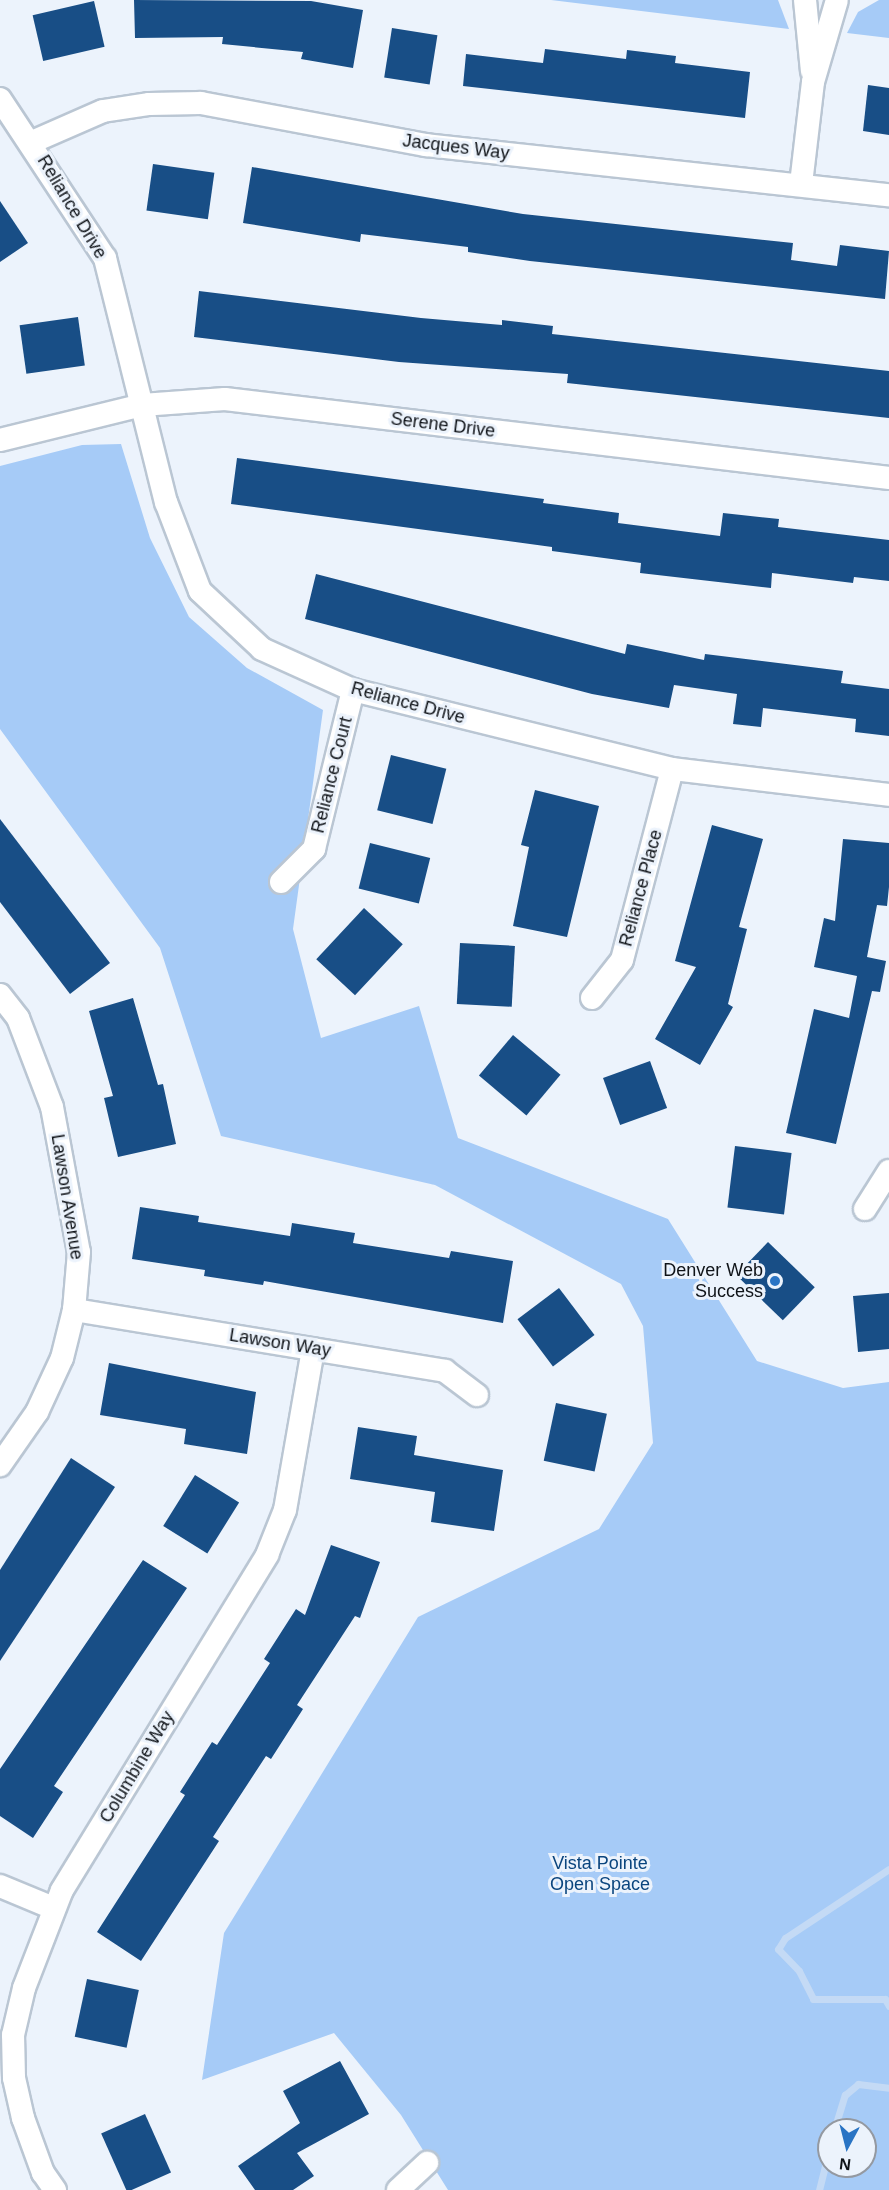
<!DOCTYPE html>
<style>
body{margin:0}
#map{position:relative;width:889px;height:2190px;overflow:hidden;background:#ecf3fc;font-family:Helvetica,sans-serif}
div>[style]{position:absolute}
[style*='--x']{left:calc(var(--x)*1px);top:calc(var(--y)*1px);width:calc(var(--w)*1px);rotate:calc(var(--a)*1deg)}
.green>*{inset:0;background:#a6cbf7}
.stream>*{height:7px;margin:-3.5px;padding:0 3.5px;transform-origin:3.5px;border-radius:3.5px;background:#c4daf5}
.building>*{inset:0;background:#184e86;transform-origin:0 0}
.roads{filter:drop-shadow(2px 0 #bac6d3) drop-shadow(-2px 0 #bac6d3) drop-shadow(0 2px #bac6d3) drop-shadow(0 -2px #bac6d3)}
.street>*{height:22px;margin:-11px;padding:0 11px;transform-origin:11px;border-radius:11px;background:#fff}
.dots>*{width:16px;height:16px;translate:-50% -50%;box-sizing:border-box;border:3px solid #ecf3fc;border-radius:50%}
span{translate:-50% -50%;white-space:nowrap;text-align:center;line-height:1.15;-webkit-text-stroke:6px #ecf3fc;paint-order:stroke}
.street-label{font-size:18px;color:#0f1318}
.poi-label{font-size:18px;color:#0f1318}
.right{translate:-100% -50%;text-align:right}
.park-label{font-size:18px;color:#0a457e}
.north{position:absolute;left:817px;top:2118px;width:60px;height:60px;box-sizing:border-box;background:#ecf3fc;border:2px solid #9499a1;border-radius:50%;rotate:187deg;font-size:16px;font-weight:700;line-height:24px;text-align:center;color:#0f1318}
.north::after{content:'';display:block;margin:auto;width:21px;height:27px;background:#2974c4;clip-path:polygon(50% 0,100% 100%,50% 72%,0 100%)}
</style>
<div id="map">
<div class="green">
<i style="clip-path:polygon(551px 0,778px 0,789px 29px)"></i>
<i style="clip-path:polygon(879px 0,889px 0,889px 38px,847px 33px,858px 12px)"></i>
<i style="clip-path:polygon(evenodd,121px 444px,150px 538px,189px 617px,247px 668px,323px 710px,293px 929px,321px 1038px,419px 1006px,458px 1138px,668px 1219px,757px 1361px,843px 1388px,889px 1382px,889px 2190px,448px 2190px,401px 2115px,334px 2033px,202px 2080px,224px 1933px,418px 1617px,599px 1529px,653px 1443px,643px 1326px,621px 1284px,435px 1185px,221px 1136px,160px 948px,0 729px,0 466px,82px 445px,121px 444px,829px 2130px,865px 2130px,865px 2166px,829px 2166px,829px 2130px)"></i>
</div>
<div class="stream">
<i style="--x:889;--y:1869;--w:125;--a:146.4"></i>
<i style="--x:785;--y:1938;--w:13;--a:122"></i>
<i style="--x:778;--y:1949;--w:30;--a:46"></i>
<i style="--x:799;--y:1971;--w:31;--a:63"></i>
<i style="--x:813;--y:1999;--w:72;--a:0"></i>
<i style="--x:885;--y:1999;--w:8;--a:60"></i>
<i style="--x:834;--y:2130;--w:37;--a:-73"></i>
<i style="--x:845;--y:2095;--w:17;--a:-40"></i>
<i style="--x:858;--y:2084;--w:31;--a:7"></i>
<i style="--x:819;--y:2190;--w:41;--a:-76"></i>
</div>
<div class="building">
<i style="clip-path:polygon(134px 0,311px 1px,363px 10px,353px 68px,301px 59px,303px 52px,222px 44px,223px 37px,135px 38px)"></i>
<i style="left:94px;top:1px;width:47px;height:63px;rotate:77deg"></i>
<i style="left:392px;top:28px;width:46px;height:50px;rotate:9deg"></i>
<i style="clip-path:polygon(545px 49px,626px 59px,627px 50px,676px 56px,675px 63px,750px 72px,745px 118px,463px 86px,466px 54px,543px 63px)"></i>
<i style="clip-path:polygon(868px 85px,889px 88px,889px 135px,863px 131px)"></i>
<i style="left:153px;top:164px;width:62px;height:47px;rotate:8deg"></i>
<i style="clip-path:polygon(252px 167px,523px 214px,793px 243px,791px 260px,837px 266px,840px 245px,889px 251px,885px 299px,530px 261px,468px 252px,468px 247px,361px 234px,360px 242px,243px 223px)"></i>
<i style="clip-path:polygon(0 201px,28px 243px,0 262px)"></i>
<i style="clip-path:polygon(199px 291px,421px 318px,502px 325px,502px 320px,553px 326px,552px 334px,889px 371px,889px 418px,567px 383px,568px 374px,399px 362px,194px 337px)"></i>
<i style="left:78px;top:317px;width:49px;height:59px;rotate:82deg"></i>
<i style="clip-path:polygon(237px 458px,544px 499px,543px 503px,619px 513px,618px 523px,720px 536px,723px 513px,779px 519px,778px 527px,889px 540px,889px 581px,854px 577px,853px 583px,772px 573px,771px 588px,640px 573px,641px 563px,552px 551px,552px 547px,231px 504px)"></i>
<i style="clip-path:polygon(316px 574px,625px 654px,627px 644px,704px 660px,705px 654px,843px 671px,841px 683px,889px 689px,889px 736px,855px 732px,856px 719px,763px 708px,761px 727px,733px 724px,737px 694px,674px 685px,669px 708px,592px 694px,305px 619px)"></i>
<i style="left:391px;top:755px;width:57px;height:57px;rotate:14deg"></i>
<i style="clip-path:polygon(535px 790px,599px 806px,567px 937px,513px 926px,529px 847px,521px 845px)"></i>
<i style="clip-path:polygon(0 819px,110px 963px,70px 994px,0 902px)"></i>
<i style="clip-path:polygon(712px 825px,763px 839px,739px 927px,747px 929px,728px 1004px,733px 1007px,700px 1065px,655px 1039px,696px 967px,675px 961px)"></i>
<i style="clip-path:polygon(843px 839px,889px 843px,889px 887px,887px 906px,877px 905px,867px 957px,886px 961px,880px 992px,872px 991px,836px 1144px,786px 1133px,814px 1009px,849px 1018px,857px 976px,814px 967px,824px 918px,835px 921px)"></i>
<i style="left:370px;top:843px;width:62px;height:47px;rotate:14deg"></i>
<i style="left:364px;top:908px;width:53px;height:70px;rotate:43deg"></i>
<i style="left:460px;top:943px;width:55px;height:61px;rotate:3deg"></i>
<i style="clip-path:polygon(133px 998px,158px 1085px,163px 1084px,176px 1144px,118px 1157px,104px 1098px,113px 1096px,89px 1011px)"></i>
<i style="left:513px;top:1035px;width:62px;height:53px;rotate:40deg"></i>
<i style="left:650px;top:1061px;width:50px;height:50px;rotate:70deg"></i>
<i style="left:735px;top:1146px;width:57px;height:62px;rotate:7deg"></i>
<i style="clip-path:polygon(140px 1207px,199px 1216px,198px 1222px,290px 1236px,292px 1223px,355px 1233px,353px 1243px,449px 1258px,451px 1251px,513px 1261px,503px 1323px,264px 1281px,263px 1285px,204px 1276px,205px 1270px,132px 1259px)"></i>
<i style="left:768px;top:1242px;width:65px;height:46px;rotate:44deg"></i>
<i style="left:559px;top:1288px;width:59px;height:52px;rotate:53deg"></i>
<i style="clip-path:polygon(889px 1293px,889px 1349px,858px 1352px,853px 1296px)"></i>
<i style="clip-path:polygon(109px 1363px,256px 1392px,247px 1454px,184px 1444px,186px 1429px,100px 1415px)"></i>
<i style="left:556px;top:1403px;width:52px;height:59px;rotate:12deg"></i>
<i style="clip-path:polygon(358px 1427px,417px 1436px,414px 1455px,503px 1470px,494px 1531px,431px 1522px,435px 1492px,350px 1479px)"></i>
<i style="clip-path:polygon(71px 1458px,115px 1487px,0 1661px,0 1570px)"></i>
<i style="left:195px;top:1475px;width:52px;height:60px;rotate:32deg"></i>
<i style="clip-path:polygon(331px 1545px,380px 1562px,360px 1618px,355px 1616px,297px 1705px,303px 1709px,271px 1759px,266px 1756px,213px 1837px,219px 1841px,141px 1961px,97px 1932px,185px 1795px,180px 1792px,212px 1742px,217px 1745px,270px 1663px,264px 1659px,296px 1609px,305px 1615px)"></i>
<i style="clip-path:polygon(143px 1560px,187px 1588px,54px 1786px,63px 1792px,33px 1838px,0 1816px,0 1769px)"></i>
<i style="left:87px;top:1979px;width:53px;height:59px;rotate:12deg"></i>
<i style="clip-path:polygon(340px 2061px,369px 2114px,297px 2153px,314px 2176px,293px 2190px,255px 2190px,238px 2166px,300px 2123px,283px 2091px)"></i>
<i style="left:145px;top:2114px;width:64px;height:48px;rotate:66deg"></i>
</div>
<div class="roads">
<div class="street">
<i style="--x:805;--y:0;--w:71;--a:84.4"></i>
<i style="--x:0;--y:99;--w:191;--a:56.6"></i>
<i style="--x:105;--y:258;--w:252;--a:76"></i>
<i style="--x:166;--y:502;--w:95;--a:69.1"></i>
<i style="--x:200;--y:591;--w:85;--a:43.1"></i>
<i style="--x:262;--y:649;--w:100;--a:24.3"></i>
<i style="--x:353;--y:690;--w:329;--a:13.9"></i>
<i style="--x:672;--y:769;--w:219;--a:6.8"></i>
<i style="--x:32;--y:142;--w:77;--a:-23.6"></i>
<i style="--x:103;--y:111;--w:47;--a:-8.7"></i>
<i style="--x:149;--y:104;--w:52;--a:-1.1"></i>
<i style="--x:201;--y:103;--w:229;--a:10.6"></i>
<i style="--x:426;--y:145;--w:466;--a:6.2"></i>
<i style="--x:801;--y:184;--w:103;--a:-83.3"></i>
<i style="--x:813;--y:82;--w:85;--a:-73.7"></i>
<i style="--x:0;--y:440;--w:146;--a:-13.8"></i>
<i style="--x:142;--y:405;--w:83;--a:-4.1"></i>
<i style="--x:225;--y:399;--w:669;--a:6.78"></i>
<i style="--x:281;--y:882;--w:47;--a:-45"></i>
<i style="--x:314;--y:849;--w:164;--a:-76.2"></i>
<i style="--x:0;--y:995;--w:29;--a:52"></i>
<i style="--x:18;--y:1018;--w:95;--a:69.1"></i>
<i style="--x:52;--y:1107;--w:147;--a:79.5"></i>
<i style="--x:79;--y:1252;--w:58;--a:94.9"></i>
<i style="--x:74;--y:1310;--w:49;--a:104"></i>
<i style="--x:62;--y:1358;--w:60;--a:114.8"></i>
<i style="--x:37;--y:1412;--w:65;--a:124.9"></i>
<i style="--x:592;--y:998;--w:48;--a:-51.7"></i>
<i style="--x:622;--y:960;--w:197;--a:-75.3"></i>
<i style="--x:865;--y:1209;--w:45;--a:-57.7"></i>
<i style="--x:74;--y:1310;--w:376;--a:9.3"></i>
<i style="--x:445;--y:1371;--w:40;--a:37"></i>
<i style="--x:0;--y:1886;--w:57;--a:22.5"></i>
<i style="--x:55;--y:2190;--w:21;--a:-125"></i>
<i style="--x:43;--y:2173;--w:59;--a:-110"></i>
<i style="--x:23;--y:2118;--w:41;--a:-102.7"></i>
<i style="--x:14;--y:2078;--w:43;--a:-91.3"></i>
<i style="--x:13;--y:2035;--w:48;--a:-76.8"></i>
<i style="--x:24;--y:1988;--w:105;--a:-68.8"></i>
<i style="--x:62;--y:1890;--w:393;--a:-58.5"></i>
<i style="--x:267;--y:1555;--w:48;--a:-68.2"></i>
<i style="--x:285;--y:1510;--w:163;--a:-80.1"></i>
<i style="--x:398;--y:2190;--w:40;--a:-43"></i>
</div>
</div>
<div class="dots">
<i style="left:775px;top:1281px;background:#2974c4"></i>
</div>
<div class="street-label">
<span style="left:456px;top:147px;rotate:7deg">Jacques Way</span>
<span style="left:72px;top:207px;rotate:59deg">Reliance Drive</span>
<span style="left:443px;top:425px;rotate:7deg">Serene Drive</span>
<span style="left:408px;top:703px;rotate:15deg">Reliance Drive</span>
<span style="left:332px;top:775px;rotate:-76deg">Reliance Court</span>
<span style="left:641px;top:888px;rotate:-75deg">Reliance Place</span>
<span style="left:67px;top:1197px;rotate:81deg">Lawson Avenue</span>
<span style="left:280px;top:1343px;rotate:9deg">Lawson Way</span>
<span style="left:137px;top:1767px;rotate:-59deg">Columbine Way</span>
</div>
<div class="poi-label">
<span class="right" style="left:763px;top:1281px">Denver Web<br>Success</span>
</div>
<div class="park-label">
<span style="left:600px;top:1874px">Vista Pointe<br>Open Space</span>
</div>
<div class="north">N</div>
</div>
